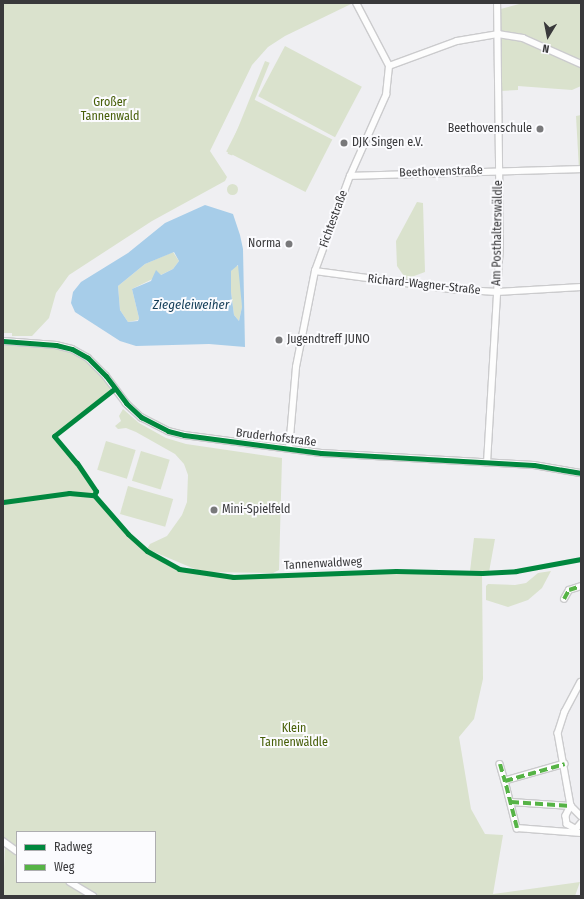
<!DOCTYPE html>
<meta charset="utf-8">
<style>
body{margin:0}
#map{position:relative;width:584px;height:899px;overflow:hidden;background:#efeff2;font-family:"Fira Sans Condensed",sans-serif}
div>[style]{position:absolute}
[style*='--x']{left:calc(var(--x)*1px);top:calc(var(--y)*1px);width:calc(var(--w)*1px);rotate:calc(var(--a)*1deg)}
.green>*{inset:0;background:#dae2cd;transform-origin:0 0}
.round{border-radius:50%}
.water>*{inset:0;background:#a7cde9}
.roads{filter:drop-shadow(1px 0 #cbcbcd) drop-shadow(-1px 0 #cbcbcd) drop-shadow(0 1px #cbcbcd) drop-shadow(0 -1px #cbcbcd)}
.minor>*{height:5.5px;margin:-2.75px;padding:0 2.75px;transform-origin:2.75px;border-radius:2.75px;background:#fdfdfd}
.quiet>*{height:4px;margin-top:-2px;transform-origin:0;background:repeating-linear-gradient(90deg,#56b346 0 8px,transparent 0 12px)}
.cycleway>*{height:5px;margin:-2.5px;padding:0 2.5px;transform-origin:2.5px;border-radius:2.5px;background:#00873e}
.dots>*{width:11px;height:11px;translate:-50% -50%;box-sizing:border-box;border:2px solid #fbfbfe;border-radius:50%}
span{translate:-50% -50%;white-space:nowrap;text-align:center;line-height:1.15;-webkit-text-stroke:4px #fbfbfe;paint-order:stroke}
.park-label{font-size:12px;color:#475f08}
.poi-label{font-size:12px;color:#39393b}
.right{translate:-100% -50%;text-align:right}
.left{translate:0 -50%;text-align:left}
.street-label{font-size:12px;color:#39393b}
.water-label{font-size:13px;color:#133c57;font-style:italic}
.frame{position:absolute;inset:0;border:4px solid #39393b;pointer-events:none}
.legend{position:absolute;left:16px;top:831px;width:140px;height:52px;box-sizing:border-box;background:#fbfbfe;border:1px solid #adadb0;margin:0;padding:5px 7px;list-style:none;font-size:12px;color:#39393b}
.legend li{display:flex;align-items:center;gap:8px;height:20px}
.legend b{width:20px;border:1px solid #adadb0}
.north{position:absolute;left:528px;top:16px;width:40px;height:40px;-webkit-text-stroke:3px #fbfbfe;paint-order:stroke;rotate:190deg;font-size:11px;font-weight:700;line-height:16px;text-align:center;color:#39393b}
.north::after{content:'';display:block;margin:auto;width:14px;height:18px;background:#39393b;clip-path:polygon(50% 0,100% 100%,50% 72%,0 100%)}
</style>
<div id="map">
<div class="green">
<i style="clip-path:polygon(3px 3px,351px 3px,351px 4px,285px 36px,268px 47px,252px 65px,210px 151px,227px 177px,225px 181px,152px 221px,69px 275px,56px 293px,49px 318px,32px 336px,12px 336px,12px 333px,3px 333px)"></i>
<i style="clip-path:polygon(523px 3px,581px 3px,581px 86px,572px 90px,518px 86px,518px 90px,500px 91px,497px 10px)"></i>
<i style="left:285px;top:46px;width:87px;height:57px;rotate:28deg"></i>
<i style="left:265px;top:61px;width:5px;height:100px;rotate:22deg"></i>
<i style="left:253px;top:99px;width:89px;height:59px;rotate:27deg"></i>
<i style="clip-path:polygon(581px 115px,581px 169px,579px 169px,576px 116px)"></i>
<i class="round" style="left:226.5px;top:183.5px;width:11px;height:11px"></i>
<i style="clip-path:polygon(417px 202px,423px 203px,425px 272px,406px 279px,397px 266px,396px 241px)"></i>
<i style="clip-path:polygon(173px 252px,179px 261px,173px 269px,132px 289px,139px 318px,138px 320px,128px 322px,120px 310px,118px 286px,145px 264px)"></i>
<i style="clip-path:polygon(235px 265px,240px 267px,242px 307px,239px 321px,234px 315px,231px 292px,231px 271px)"></i>
<i style="clip-path:polygon(evenodd,3px 341px,56px 345px,88px 358px,114px 389px,55px 436px,77px 463px,96px 491px,94px 495px,140px 546px,167px 564px,200px 573px,233px 577px,396px 571px,482px 573px,483px 679px,474px 719px,459px 737px,471px 809px,485px 834px,503px 835px,493px 894px,580px 882px,575px 896px,3px 896px,5px 842px,3px 841px,3px 341px,17px 832px,155px 832px,155px 882px,17px 882px,17px 832px)"></i>
<i style="clip-path:polygon(123px 409px,139px 423px,166px 438px,186px 444px,282px 458px,279px 570px,273px 573px,202px 572px,147px 549px,150px 544px,167px 536px,182px 515px,187px 502px,188px 475px,184px 464px,175px 454px,136px 432px,126px 428px,118px 429px,115px 426px,121px 421px,119px 416px)"></i>
<i style="left:106px;top:441px;width:31px;height:30px;rotate:17deg"></i>
<i style="left:141px;top:451px;width:30px;height:31px;rotate:17deg"></i>
<i style="left:128px;top:486px;width:47px;height:29px;rotate:16deg"></i>
<i style="clip-path:polygon(474px 538px,495px 539px,489px 572px,470px 571px)"></i>
<i style="clip-path:polygon(551px 571px,542px 588px,528px 600px,508px 607px,486px 600px,486px 586px,488px 584px,515px 585px,526px 583px,538px 573px)"></i>
</div>
<div class="water">
<i style="clip-path:polygon(evenodd,205px 205px,233px 214px,240px 235px,243px 249px,245px 347px,209px 344px,136px 346px,120px 341px,75px 312px,71px 303px,73px 292px,81px 282px,128px 253px,165px 223px,205px 205px,174px 252px,179px 261px,173px 269px,161px 275px,156px 270px,151px 281px,132px 289px,139px 318px,138px 321px,128px 322px,120px 310px,118px 286px,145px 264px,174px 252px,205px 205px,238px 265px,242px 307px,239px 321px,234px 315px,231px 292px,231px 271px,238px 265px)"></i>
</div>
<div class="roads">
<div class="minor">
<i style="--x:389;--y:66;--w:72;--a:-20.2"></i>
<i style="--x:457;--y:41;--w:42;--a:-9.7"></i>
<i style="--x:498;--y:34;--w:25;--a:9"></i>
<i style="--x:523;--y:38;--w:64;--a:24.1"></i>
<i style="--x:350;--y:176;--w:231;--a:-1.7"></i>
<i style="--x:315;--y:271;--w:136;--a:7.6"></i>
<i style="--x:450;--y:289;--w:47;--a:3.7"></i>
<i style="--x:497;--y:292;--w:84;--a:-3.4"></i>
<i style="--x:3;--y:341;--w:53;--a:4.3"></i>
<i style="--x:56;--y:345;--w:16;--a:14"></i>
<i style="--x:72;--y:349;--w:18;--a:29"></i>
<i style="--x:88;--y:358;--w:25;--a:45"></i>
<i style="--x:106;--y:376;--w:34;--a:53"></i>
<i style="--x:126;--y:403;--w:21;--a:43"></i>
<i style="--x:141;--y:417;--w:30;--a:27"></i>
<i style="--x:168;--y:431;--w:16;--a:14"></i>
<i style="--x:184;--y:435;--w:138;--a:7.5"></i>
<i style="--x:321;--y:453;--w:213;--a:3.2"></i>
<i style="--x:534;--y:465;--w:48;--a:9.7"></i>
<i style="--x:289;--y:449;--w:82;--a:-85.1"></i>
<i style="--x:296;--y:367;--w:98;--a:-78.8"></i>
<i style="--x:315;--y:271;--w:101;--a:-69.8"></i>
<i style="--x:350;--y:176;--w:89;--a:-66"></i>
<i style="--x:386;--y:95;--w:29;--a:-84"></i>
<i style="--x:389;--y:66;--w:71;--a:-117.6"></i>
<i style="--x:487;--y:463;--w:219;--a:-86.6"></i>
<i style="--x:500;--y:244;--w:241;--a:-90.7"></i>
<i style="--x:564;--y:599;--w:10;--a:-61"></i>
<i style="--x:569;--y:590;--w:13;--a:-18"></i>
<i style="--x:581;--y:682;--w:34;--a:118"></i>
<i style="--x:565;--y:712;--w:22;--a:108"></i>
<i style="--x:558;--y:733;--w:74;--a:79.9"></i>
<i style="--x:571;--y:806;--w:11;--a:117"></i>
<i style="--x:566;--y:816;--w:8;--a:83"></i>
<i style="--x:567;--y:824;--w:10;--a:29"></i>
<i style="--x:576;--y:829;--w:8;--a:-50"></i>
<i style="--x:500;--y:764;--w:18;--a:74"></i>
<i style="--x:565;--y:764;--w:62;--a:164.2"></i>
<i style="--x:505;--y:781;--w:49;--a:75.7"></i>
<i style="--x:517;--y:828;--w:64;--a:4.5"></i>
<i style="--x:511;--y:802;--w:60;--a:3.8"></i>
<i style="--x:571;--y:806;--w:14;--a:45"></i>
<i style="--x:3;--y:841;--w:17;--a:36"></i>
<i style="--x:70;--y:882;--w:27;--a:31"></i>
</div>
</div>
<div class="quiet">
<i style="--x:564;--y:599;--w:10;--a:-61"></i>
<i style="--x:569;--y:590;--w:13;--a:-18"></i>
<i style="--x:500;--y:764;--w:18;--a:74"></i>
<i style="--x:511;--y:802;--w:60;--a:3.8"></i>
<i style="--x:517;--y:828;--w:49;--a:-104.3"></i>
<i style="--x:505;--y:781;--w:62;--a:-15.8"></i>
</div>
<div class="cycleway">
<i style="--x:3;--y:341;--w:53;--a:4.3"></i>
<i style="--x:56;--y:345;--w:16;--a:14"></i>
<i style="--x:72;--y:349;--w:18;--a:29"></i>
<i style="--x:88;--y:358;--w:25;--a:45"></i>
<i style="--x:106;--y:376;--w:34;--a:53"></i>
<i style="--x:126;--y:403;--w:21;--a:43"></i>
<i style="--x:141;--y:417;--w:30;--a:27"></i>
<i style="--x:168;--y:431;--w:16;--a:14"></i>
<i style="--x:184;--y:435;--w:138;--a:7.5"></i>
<i style="--x:321;--y:453;--w:213;--a:3.2"></i>
<i style="--x:534;--y:465;--w:48;--a:9.7"></i>
<i style="--x:114;--y:389;--w:76;--a:141.9"></i>
<i style="--x:54;--y:436;--w:35;--a:50"></i>
<i style="--x:77;--y:463;--w:34;--a:56"></i>
<i style="--x:96;--y:491;--w:4;--a:117"></i>
<i style="--x:94;--y:495;--w:52;--a:48.9"></i>
<i style="--x:128;--y:534;--w:25;--a:42"></i>
<i style="--x:147;--y:551;--w:37;--a:29"></i>
<i style="--x:179;--y:569;--w:55;--a:8.4"></i>
<i style="--x:233;--y:577;--w:163;--a:-2.1"></i>
<i style="--x:396;--y:571;--w:86;--a:1.3"></i>
<i style="--x:482;--y:573;--w:34;--a:-3"></i>
<i style="--x:516;--y:571;--w:66;--a:-10.5"></i>
<i style="--x:3;--y:502;--w:67;--a:-7.8"></i>
<i style="--x:69;--y:493;--w:25;--a:5"></i>
</div>
<div class="dots">
<i style="left:540px;top:129px;background:#79797b"></i>
<i style="left:344px;top:143px;background:#79797b"></i>
<i style="left:289px;top:244px;background:#79797b"></i>
<i style="left:279px;top:340px;background:#79797b"></i>
<i style="left:214px;top:510px;background:#79797b"></i>
</div>
<div class="park-label">
<span style="left:110px;top:110px">Großer<br>Tannenwald</span>
<span style="left:294px;top:736px">Klein<br>Tannenwäldle</span>
</div>
<div class="poi-label">
<span class="right" style="left:532px;top:129px">Beethovenschule</span>
<span class="left" style="left:352px;top:143px">DJK Singen e.V.</span>
<span class="right" style="left:281px;top:244px">Norma</span>
<span class="left" style="left:287px;top:340px">Jugendtreff JUNO</span>
<span class="left" style="left:222px;top:510px">Mini-Spielfeld</span>
</div>
<div class="street-label">
<span style="left:441px;top:172px;rotate:-2deg">Beethovenstraße</span>
<span style="left:334px;top:219px;rotate:-70deg">Fichtestraße</span>
<span style="left:498px;top:233px;rotate:-89deg">Am Posthalterswäldle</span>
<span style="left:424px;top:285px;rotate:6deg">Richard-Wagner-Straße</span>
<span style="left:276px;top:438px;rotate:7deg">Bruderhofstraße</span>
<span style="left:323px;top:564px;rotate:-3deg">Tannenwaldweg</span>
</div>
<div class="water-label">
<span style="left:191px;top:305px">Ziegeleiweiher</span>
</div>
<div class="frame"></div>
<ul class="legend">
<li><b style="height:5px;background:#00873e"></b>Radweg</li>
<li><b style="height:5px;background:#56b346"></b>Weg</li>
</ul>
<div class="north">N</div>
</div>
